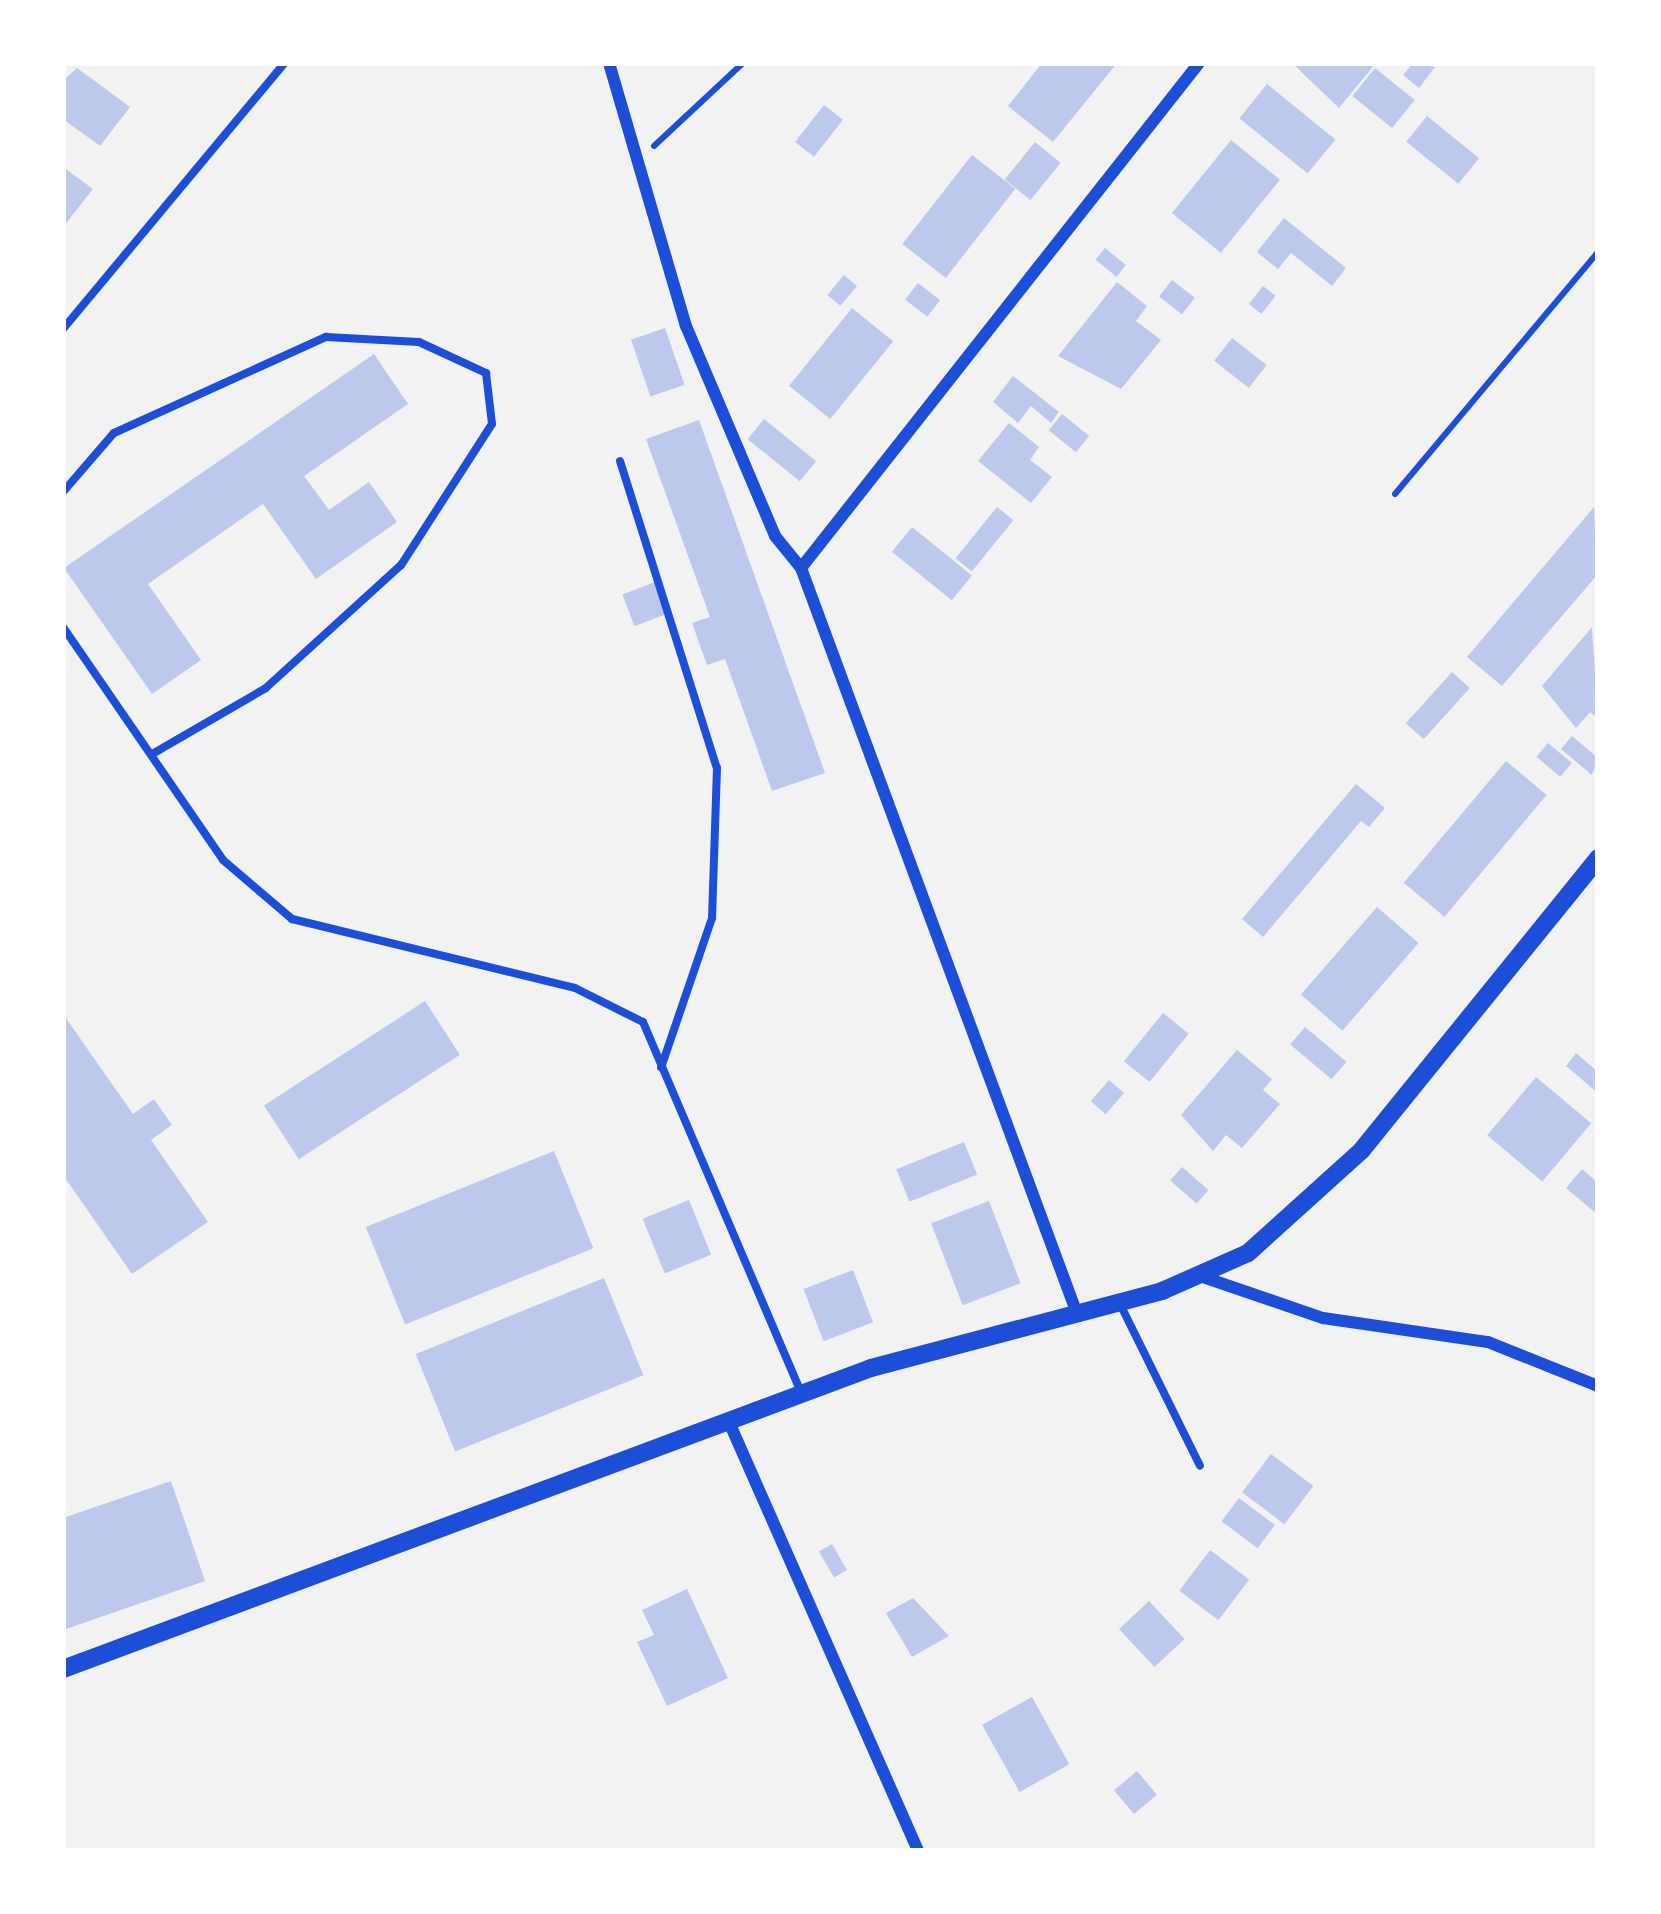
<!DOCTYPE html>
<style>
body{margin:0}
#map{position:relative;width:1661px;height:1914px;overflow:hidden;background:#f2f2f2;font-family:"Libre Baskerville",serif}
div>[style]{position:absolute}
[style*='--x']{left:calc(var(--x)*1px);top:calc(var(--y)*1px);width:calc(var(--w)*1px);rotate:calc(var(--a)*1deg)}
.building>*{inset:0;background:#bdc9ec;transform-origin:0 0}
.path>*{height:6px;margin:-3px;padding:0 3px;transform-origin:3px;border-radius:3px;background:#1d4ed8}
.service>*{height:8px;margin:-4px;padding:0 4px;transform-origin:4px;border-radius:4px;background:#1d4ed8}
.minor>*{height:12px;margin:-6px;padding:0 6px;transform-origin:6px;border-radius:6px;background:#1d4ed8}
.tertiary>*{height:18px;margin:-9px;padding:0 9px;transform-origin:9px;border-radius:9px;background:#1d4ed8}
span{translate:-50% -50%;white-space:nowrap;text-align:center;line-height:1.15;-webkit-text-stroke:9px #fff;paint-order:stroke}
.frame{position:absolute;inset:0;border:66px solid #fff;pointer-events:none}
</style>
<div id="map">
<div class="building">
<i style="clip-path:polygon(1042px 63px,1117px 63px,1053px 142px,1008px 106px)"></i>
<i style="clip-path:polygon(1292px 63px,1376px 63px,1339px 108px)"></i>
<i style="clip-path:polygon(1413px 63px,1435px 67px,1419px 88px,1403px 75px)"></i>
<i style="clip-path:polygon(77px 68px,130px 107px,100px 146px,63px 119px,63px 81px)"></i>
<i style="left:1375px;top:68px;width:51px;height:36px;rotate:39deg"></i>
<i style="left:1267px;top:84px;width:88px;height:44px;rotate:39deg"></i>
<i style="left:824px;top:105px;width:24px;height:47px;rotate:38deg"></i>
<i style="left:1427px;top:116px;width:67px;height:33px;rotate:39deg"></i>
<i style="left:1231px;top:140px;width:63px;height:94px;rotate:39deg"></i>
<i style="left:1035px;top:142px;width:33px;height:48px;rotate:39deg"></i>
<i style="left:972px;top:155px;width:55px;height:113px;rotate:38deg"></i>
<i style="clip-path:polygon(63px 167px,93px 189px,63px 227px)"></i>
<i style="clip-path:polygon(1284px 218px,1346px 268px,1332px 286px,1291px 253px,1278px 269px,1257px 252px)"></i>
<i style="left:1105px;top:248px;width:27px;height:15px;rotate:39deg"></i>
<i style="left:844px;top:275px;width:17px;height:26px;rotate:40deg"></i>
<i style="left:1172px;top:280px;width:29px;height:21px;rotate:38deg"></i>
<i style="clip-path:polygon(1117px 282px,1147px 306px,1136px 321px,1161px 340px,1121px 389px,1058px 356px)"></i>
<i style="left:918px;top:283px;width:28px;height:21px;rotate:38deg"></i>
<i style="left:1263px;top:286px;width:16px;height:23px;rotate:38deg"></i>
<i style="left:852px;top:308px;width:53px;height:100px;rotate:39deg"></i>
<i style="left:665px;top:328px;width:60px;height:36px;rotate:71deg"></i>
<i style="left:1232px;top:338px;width:44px;height:29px;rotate:38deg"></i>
<i style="clip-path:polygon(374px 354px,408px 404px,304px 476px,329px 510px,369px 482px,397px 522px,316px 579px,263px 504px,148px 584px,201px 660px,152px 694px,64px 568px)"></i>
<i style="clip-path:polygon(1013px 376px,1059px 412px,1051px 423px,1031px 406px,1018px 423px,993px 402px)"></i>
<i style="left:1062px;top:414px;width:35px;height:21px;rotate:39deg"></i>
<i style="left:764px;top:419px;width:67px;height:26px;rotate:39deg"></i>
<i style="clip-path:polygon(699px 420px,825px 773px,772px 791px,725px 659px,707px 665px,692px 623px,710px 617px,646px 439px)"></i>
<i style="clip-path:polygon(1009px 423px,1039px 447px,1030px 460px,1052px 477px,1031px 503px,978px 461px)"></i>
<i style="left:997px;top:507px;width:21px;height:66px;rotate:39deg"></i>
<i style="clip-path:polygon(1594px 507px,1598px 574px,1502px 686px,1467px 657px)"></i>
<i style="left:912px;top:527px;width:77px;height:32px;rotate:39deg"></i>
<i style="left:655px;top:582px;width:34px;height:35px;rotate:69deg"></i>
<i style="clip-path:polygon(1592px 627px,1598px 718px,1590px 712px,1576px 728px,1542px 686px)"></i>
<i style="left:1452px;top:672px;width:24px;height:69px;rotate:42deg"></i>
<i style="clip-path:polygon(1572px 736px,1598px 758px,1592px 775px,1561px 749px)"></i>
<i style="left:1548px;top:743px;width:31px;height:18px;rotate:40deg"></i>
<i style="left:1506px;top:761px;width:53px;height:159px;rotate:40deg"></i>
<i style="clip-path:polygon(1356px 784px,1385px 808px,1369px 827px,1361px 821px,1263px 937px,1242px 919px)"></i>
<i style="left:1377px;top:907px;width:55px;height:116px;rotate:41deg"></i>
<i style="left:425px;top:1001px;width:64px;height:192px;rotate:57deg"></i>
<i style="left:1163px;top:1013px;width:33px;height:62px;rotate:39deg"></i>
<i style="clip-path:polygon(63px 1014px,133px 1114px,154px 1099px,172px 1125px,151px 1140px,208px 1222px,132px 1274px,63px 1175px)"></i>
<i style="left:1305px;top:1027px;width:54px;height:23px;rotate:40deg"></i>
<i style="clip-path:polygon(1237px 1050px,1272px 1079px,1263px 1090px,1280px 1104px,1242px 1148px,1226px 1135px,1213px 1151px,1181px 1115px)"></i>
<i style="clip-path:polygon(1576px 1053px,1598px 1072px,1598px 1093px,1566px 1066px)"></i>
<i style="left:1536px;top:1077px;width:72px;height:76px;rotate:40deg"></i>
<i style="left:1109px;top:1080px;width:20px;height:28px;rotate:41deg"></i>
<i style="left:964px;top:1142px;width:35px;height:73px;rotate:68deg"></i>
<i style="left:554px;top:1151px;width:105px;height:203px;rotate:68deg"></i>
<i style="left:1182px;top:1167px;width:35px;height:18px;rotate:41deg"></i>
<i style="clip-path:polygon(1582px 1169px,1598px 1183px,1598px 1215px,1566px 1188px)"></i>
<i style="left:689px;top:1200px;width:59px;height:50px;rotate:68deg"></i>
<i style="left:989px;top:1201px;width:88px;height:62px;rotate:69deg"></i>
<i style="left:853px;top:1270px;width:56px;height:53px;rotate:69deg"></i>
<i style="left:604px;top:1278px;width:105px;height:203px;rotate:68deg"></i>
<i style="left:1271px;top:1454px;width:53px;height:48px;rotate:37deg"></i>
<i style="clip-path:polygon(171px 1481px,205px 1581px,63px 1630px,63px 1518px)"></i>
<i style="left:1239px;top:1498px;width:45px;height:29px;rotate:37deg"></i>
<i style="left:832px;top:1544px;width:30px;height:15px;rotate:60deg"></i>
<i style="left:1210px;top:1550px;width:49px;height:51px;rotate:37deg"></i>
<i style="clip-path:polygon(687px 1589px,728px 1678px,667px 1706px,637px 1642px,654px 1635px,642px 1610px)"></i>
<i style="clip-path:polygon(913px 1598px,949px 1636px,912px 1657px,886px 1613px)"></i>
<i style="left:1149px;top:1601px;width:52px;height:41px;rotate:47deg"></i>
<i style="left:1032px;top:1697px;width:77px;height:57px;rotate:61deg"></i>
<i style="left:1137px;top:1771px;width:31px;height:30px;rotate:50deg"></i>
</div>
<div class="path">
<i style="--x:654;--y:146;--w:122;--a:-43"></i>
<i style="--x:1395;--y:494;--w:316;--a:-50"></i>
</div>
<div class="service">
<i style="--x:63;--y:329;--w:346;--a:-50.2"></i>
<i style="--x:620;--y:461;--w:322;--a:72.5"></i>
<i style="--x:717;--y:768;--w:150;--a:91.9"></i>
<i style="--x:712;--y:918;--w:158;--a:108.8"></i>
<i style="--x:63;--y:492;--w:78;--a:-49.2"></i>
<i style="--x:114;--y:433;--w:233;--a:-24.4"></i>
<i style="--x:326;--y:337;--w:93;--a:3.1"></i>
<i style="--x:419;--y:342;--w:74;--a:24.8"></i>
<i style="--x:486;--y:373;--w:51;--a:83.3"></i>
<i style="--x:492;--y:424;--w:168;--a:122.8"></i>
<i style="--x:401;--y:565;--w:183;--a:137.7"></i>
<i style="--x:266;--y:688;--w:132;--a:149.9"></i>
<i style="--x:63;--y:627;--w:283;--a:55.5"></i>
<i style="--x:223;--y:860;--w:91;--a:40.5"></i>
<i style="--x:292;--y:919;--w:291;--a:13.7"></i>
<i style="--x:575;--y:988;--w:76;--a:26.6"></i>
<i style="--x:643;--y:1022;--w:403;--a:66.9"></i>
<i style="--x:1121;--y:1306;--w:178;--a:63.7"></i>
</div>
<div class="minor">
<i style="--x:609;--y:63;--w:274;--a:73.7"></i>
<i style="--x:686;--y:326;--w:228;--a:67"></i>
<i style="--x:775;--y:536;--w:41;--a:50.9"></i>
<i style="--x:801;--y:568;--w:792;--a:69.69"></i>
<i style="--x:801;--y:568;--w:643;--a:-51.76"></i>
<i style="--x:1200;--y:1276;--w:130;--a:18.9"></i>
<i style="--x:1323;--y:1318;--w:167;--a:8.3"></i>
<i style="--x:1488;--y:1342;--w:118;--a:21.8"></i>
<i style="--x:729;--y:1422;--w:469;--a:66.2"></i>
</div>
<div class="tertiary">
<i style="--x:63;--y:1669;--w:862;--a:-20.43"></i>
<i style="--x:871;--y:1368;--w:301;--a:-14.8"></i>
<i style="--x:1162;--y:1291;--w:94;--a:-23.8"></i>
<i style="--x:1248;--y:1253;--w:152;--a:-42.1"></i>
<i style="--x:1361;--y:1151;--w:377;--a:-51"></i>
</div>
<div class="frame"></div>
</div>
